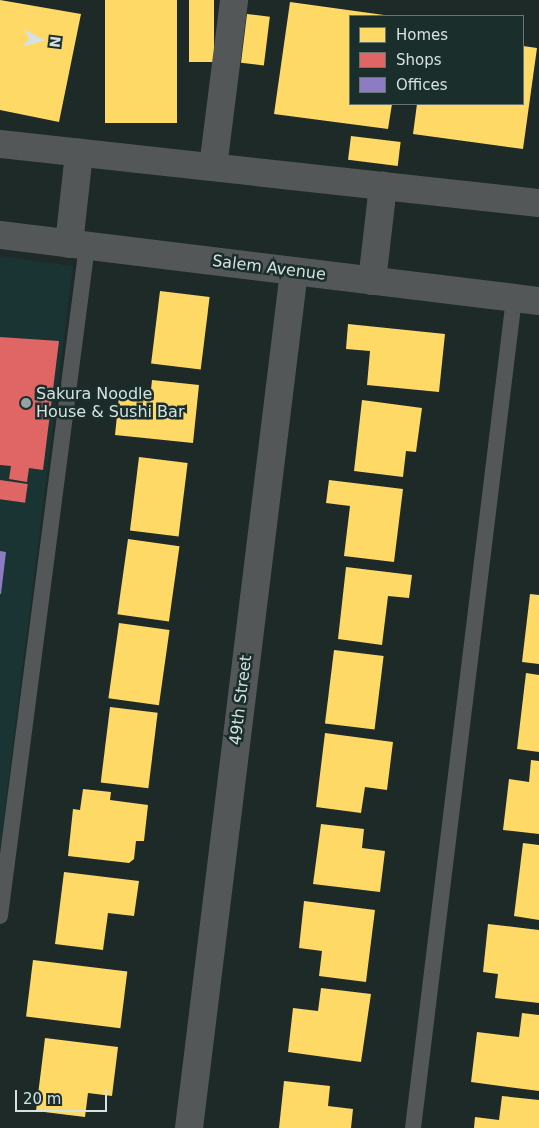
<!DOCTYPE html>
<style>
body{margin:0}
#map{position:relative;width:539px;height:1128px;overflow:hidden;background:#1e2a28;font-family:"DejaVu Sans",sans-serif}
div>[style]{position:absolute}
[style*='--x']{left:calc(var(--x)*1px);top:calc(var(--y)*1px);width:calc(var(--w)*1px);rotate:calc(var(--a)*1deg)}
.built>*{inset:0;background:#193432}
.homes>*{inset:0;background:#ffd966;transform-origin:0 0}
.shops>*{inset:0;background:#e06666;transform-origin:0 0}
.offices>*{inset:0;background:#8e7cc3}
.lane>*{height:16px;margin:-8px;padding:0 8px;transform-origin:8px;border-radius:8px;background:#535757}
.street>*{height:28px;margin:-14px;padding:0 14px;transform-origin:14px;border-radius:14px;background:#535757}
.dots>*{width:14px;height:14px;translate:-50% -50%;box-sizing:border-box;border:2px solid #1a2e2c;border-radius:50%}
span{translate:-50% -50%;white-space:nowrap;text-align:center;line-height:1.15;-webkit-text-stroke:5px #1a2e2c;paint-order:stroke}
.street-label{font-size:16px;color:#d6e2e1}
.poi-label{font-size:16px;color:#d6e2e1}
.left{translate:0 -50%;text-align:left}
.legend{position:absolute;left:349px;top:15px;width:175px;height:90px;box-sizing:border-box;background:#1a2e2c;border:1px solid #657674;margin:0;padding:6px 9px;list-style:none;font-size:15px;color:#d6e2e1}
.legend li{display:flex;align-items:center;gap:10px;height:25px}
.legend b{width:25px;border:1px solid #657674}
.north{position:absolute;left:15px;top:15px;width:50px;height:50px;-webkit-text-stroke:4px #1a2e2c;paint-order:stroke;rotate:97deg;font-size:14px;font-weight:700;line-height:20px;text-align:center;color:#d6e2e1}
.north::after{content:'';display:block;margin:auto;width:18px;height:22px;background:#d6e2e1;clip-path:polygon(50% 0,100% 100%,50% 72%,0 100%)}
.scale{position:absolute;left:15px;top:1090px;width:92px;height:22px;box-sizing:border-box;border:2px solid #d6e2e1;border-top:0;padding-left:6px;font-size:15px;line-height:18px;white-space:nowrap;color:#d6e2e1;-webkit-text-stroke:4px #1a2e2c;paint-order:stroke}
</style>
<div id="map">
<div class="built">
<i style="clip-path:polygon(0 256px,73px 266px,0 848px)"></i>
</div>
<div class="homes">
<i style="clip-path:polygon(0 0,81px 14px,59px 122px,0 110px)"></i>
<i style="left:105px;top:0;width:72px;height:123px"></i>
<i style="left:189px;top:0;width:25px;height:62px"></i>
<i style="clip-path:polygon(290px 2px,384px 15px,350px 16px,350px 104px,392px 104px,388px 129px,274px 114px)"></i>
<i style="left:247px;top:14px;width:23px;height:49px;rotate:7deg"></i>
<i style="clip-path:polygon(523px 46px,537px 48px,523px 149px,413px 134px,417px 104px,523px 104px)"></i>
<i style="left:351px;top:136px;width:50px;height:24px;rotate:7deg"></i>
<i style="left:160px;top:291px;width:50px;height:73px;rotate:7deg"></i>
<i style="clip-path:polygon(348px 324px,445px 334px,439px 392px,367px 385px,370px 351px,346px 349px)"></i>
<i style="clip-path:polygon(152px 380px,199px 385px,193px 443px,115px 435px,119px 396px,150px 399px)"></i>
<i style="clip-path:polygon(362px 400px,422px 408px,416px 452px,406px 451px,403px 477px,354px 471px)"></i>
<i style="left:139px;top:457px;width:49px;height:74px;rotate:7deg"></i>
<i style="clip-path:polygon(329px 480px,403px 489px,394px 562px,344px 556px,350px 506px,326px 503px)"></i>
<i style="left:128px;top:539px;width:52px;height:76px;rotate:8deg"></i>
<i style="clip-path:polygon(346px 567px,412px 575px,409px 598px,388px 596px,382px 645px,338px 639px)"></i>
<i style="clip-path:polygon(530px 594px,539px 595px,539px 664px,522px 662px)"></i>
<i style="left:119px;top:623px;width:51px;height:76px;rotate:8deg"></i>
<i style="left:334px;top:650px;width:50px;height:74px;rotate:7deg"></i>
<i style="clip-path:polygon(526px 673px,539px 675px,539px 752px,517px 749px)"></i>
<i style="left:110px;top:707px;width:48px;height:76px;rotate:7deg"></i>
<i style="clip-path:polygon(325px 733px,393px 742px,387px 790px,365px 787px,361px 813px,316px 807px)"></i>
<i style="clip-path:polygon(531px 760px,539px 761px,539px 834px,503px 830px,509px 779px,529px 782px)"></i>
<i style="clip-path:polygon(83px 789px,111px 792px,110px 800px,148px 805px,144px 841px,136px 841px,134px 859px,129px 863px,68px 856px,73px 809px,80px 810px)"></i>
<i style="clip-path:polygon(321px 824px,364px 829px,362px 848px,385px 851px,380px 892px,313px 884px)"></i>
<i style="clip-path:polygon(523px 843px,539px 845px,539px 920px,514px 916px)"></i>
<i style="clip-path:polygon(64px 872px,139px 881px,134px 916px,108px 913px,103px 950px,55px 944px)"></i>
<i style="clip-path:polygon(304px 901px,375px 910px,366px 982px,319px 976px,322px 951px,299px 948px)"></i>
<i style="clip-path:polygon(488px 924px,539px 930px,539px 1003px,495px 998px,498px 974px,483px 972px)"></i>
<i style="left:33px;top:960px;width:95px;height:57px;rotate:7deg"></i>
<i style="clip-path:polygon(321px 988px,371px 994px,361px 1062px,288px 1052px,293px 1008px,318px 1011px)"></i>
<i style="clip-path:polygon(522px 1013px,539px 1015px,539px 1091px,471px 1082px,477px 1032px,519px 1037px)"></i>
<i style="clip-path:polygon(45px 1038px,118px 1047px,112px 1096px,88px 1093px,85px 1117px,36px 1111px)"></i>
<i style="clip-path:polygon(284px 1081px,330px 1086px,328px 1106px,353px 1109px,351px 1128px,279px 1128px)"></i>
<i style="clip-path:polygon(502px 1096px,539px 1100px,539px 1128px,474px 1128px,475px 1117px,499px 1120px)"></i>
</div>
<div class="shops">
<i style="clip-path:polygon(0 337px,59px 341px,43px 470px,29px 468px,27px 482px,9px 479px,11px 466px,0 465px)"></i>
<i style="left:0;top:480px;width:28px;height:19px;rotate:8deg"></i>
</div>
<div class="offices">
<i style="clip-path:polygon(0 551px,6px 552px,1px 594px,0 594px)"></i>
</div>
<div class="lane">
<i style="--x:0;--y:916;--w:676;--a:-82.6"></i>
<i style="--x:413;--y:1128;--w:836;--a:-83.06"></i>
</div>
<div class="street">
<i style="--x:0;--y:144;--w:542;--a:6.25"></i>
<i style="--x:213;--y:167;--w:168;--a:-82.8"></i>
<i style="--x:0;--y:235;--w:543;--a:6.98"></i>
<i style="--x:69;--y:244;--w:92;--a:-83.7"></i>
<i style="--x:372;--y:281;--w:96;--a:-83.4"></i>
<i style="--x:189;--y:1128;--w:862;--a:-83.01"></i>
</div>
<div class="dots">
<i style="left:26px;top:403px;background:#96a2a0"></i>
</div>
<div class="street-label">
<span style="left:269px;top:268px;rotate:7deg">Salem Avenue</span>
<span style="left:241px;top:700px;rotate:-83deg">49th Street</span>
</div>
<div class="poi-label">
<span class="left" style="left:36px;top:403px">Sakura Noodle<br>House &amp; Sushi Bar</span>
</div>
<ul class="legend">
<li><b style="height:14px;background:#ffd966"></b>Homes</li>
<li><b style="height:14px;background:#e06666"></b>Shops</li>
<li><b style="height:14px;background:#8e7cc3"></b>Offices</li>
</ul>
<div class="north">N</div>
<div class="scale">20 m</div>
</div>
